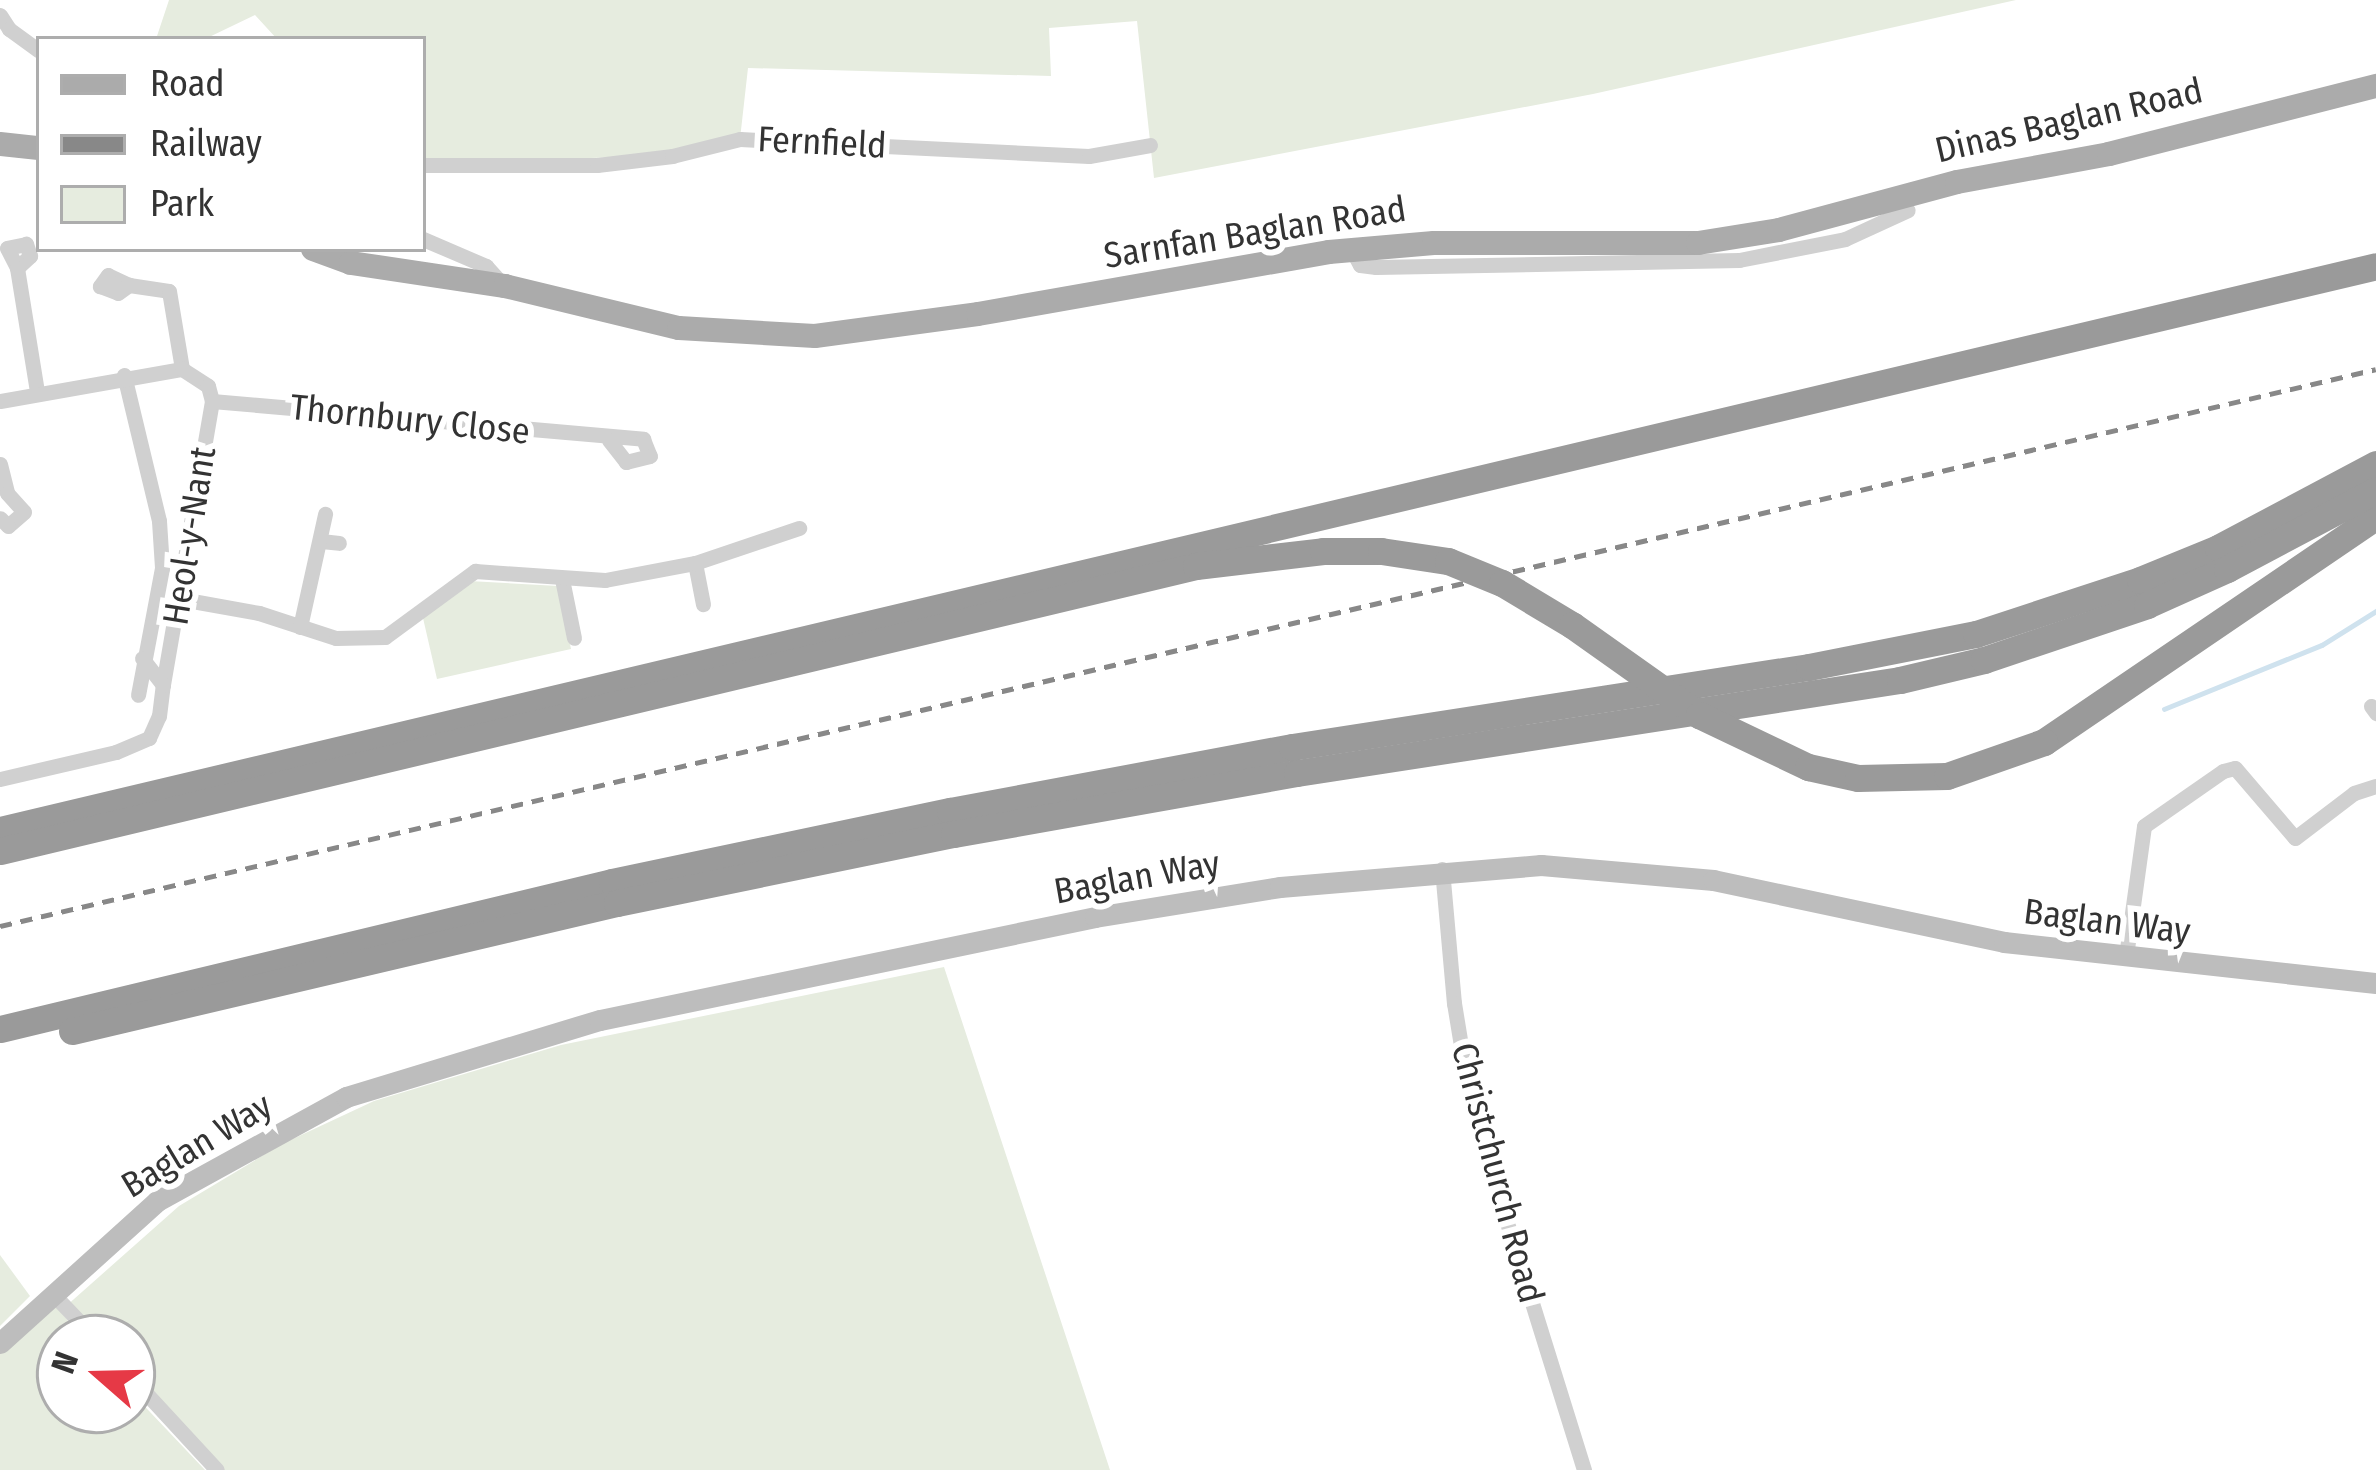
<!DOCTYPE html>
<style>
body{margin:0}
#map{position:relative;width:2376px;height:1470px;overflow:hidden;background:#fff;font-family:"Fira Sans Condensed",sans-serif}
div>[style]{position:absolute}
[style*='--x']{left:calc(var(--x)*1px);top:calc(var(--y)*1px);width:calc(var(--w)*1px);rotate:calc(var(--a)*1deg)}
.green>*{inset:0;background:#e6ecdf}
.stream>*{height:4.5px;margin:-2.25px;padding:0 2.25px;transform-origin:2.25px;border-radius:2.25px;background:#cfe2ee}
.street>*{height:15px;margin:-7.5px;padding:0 7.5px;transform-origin:7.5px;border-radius:7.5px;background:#d0d0d0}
.secondary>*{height:21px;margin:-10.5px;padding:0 10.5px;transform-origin:10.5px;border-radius:10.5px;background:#bdbdbd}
.primary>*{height:24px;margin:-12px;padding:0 12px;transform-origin:12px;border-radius:12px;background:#ababab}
.highway>*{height:27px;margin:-13.5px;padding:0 13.5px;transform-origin:13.5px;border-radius:13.5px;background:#9a9a9a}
.rail>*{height:4.5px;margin-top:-2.25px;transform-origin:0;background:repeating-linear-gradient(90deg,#888 0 12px,transparent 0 21px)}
.highway-bridge>*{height:27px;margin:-13.5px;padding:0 13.5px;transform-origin:13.5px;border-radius:13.5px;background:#9a9a9a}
span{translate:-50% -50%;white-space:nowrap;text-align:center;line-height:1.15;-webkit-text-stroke:12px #fff;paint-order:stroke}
.street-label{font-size:36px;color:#333}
.legend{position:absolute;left:36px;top:36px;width:390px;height:216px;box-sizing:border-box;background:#fff;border:3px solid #adadad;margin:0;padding:15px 21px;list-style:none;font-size:36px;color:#333}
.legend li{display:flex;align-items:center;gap:24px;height:60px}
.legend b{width:60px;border:3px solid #adadad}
.north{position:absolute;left:36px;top:1314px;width:120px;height:120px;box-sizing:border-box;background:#fff;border:3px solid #adadad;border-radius:50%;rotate:290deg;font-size:33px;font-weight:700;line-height:48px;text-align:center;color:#333}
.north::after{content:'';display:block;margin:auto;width:42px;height:54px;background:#e63946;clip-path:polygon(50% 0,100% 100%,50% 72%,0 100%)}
</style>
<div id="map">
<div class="green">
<i style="clip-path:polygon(169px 0,2016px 0,1593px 94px,1154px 178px,1137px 21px,1049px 28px,1051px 76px,748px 68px,740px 139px,672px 156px,423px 162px,423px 39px,277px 39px,255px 15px,205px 39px,156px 39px)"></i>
<i style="clip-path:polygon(469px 581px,558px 586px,571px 649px,437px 679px,423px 618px)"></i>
<i style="clip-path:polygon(944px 967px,1110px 1470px,219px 1470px,132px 1374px,132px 1338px,98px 1338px,65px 1307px,179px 1206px,282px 1144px,374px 1101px,561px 1045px)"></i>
<i style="clip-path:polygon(0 1255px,30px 1296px,0 1326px)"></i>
<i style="clip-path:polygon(56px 1306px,82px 1338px,60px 1338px,60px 1410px,132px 1410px,132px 1393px,205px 1470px,0 1470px,0 1350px)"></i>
</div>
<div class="stream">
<i style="--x:2164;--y:709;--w:170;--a:-22.1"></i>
<i style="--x:2322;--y:645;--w:64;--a:-32.2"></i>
</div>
<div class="street">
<i style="--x:0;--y:15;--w:17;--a:57"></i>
<i style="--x:9;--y:29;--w:37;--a:36"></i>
<i style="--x:423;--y:165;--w:174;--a:0"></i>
<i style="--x:597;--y:165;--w:76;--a:-6.8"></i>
<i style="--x:672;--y:156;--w:70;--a:-14"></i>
<i style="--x:740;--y:139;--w:349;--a:2.8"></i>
<i style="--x:1089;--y:156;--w:62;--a:-10.2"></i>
<i style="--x:423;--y:239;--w:69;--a:23.2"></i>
<i style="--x:486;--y:266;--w:24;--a:48"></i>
<i style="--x:1352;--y:250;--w:17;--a:62"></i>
<i style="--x:1360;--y:265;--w:16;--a:7"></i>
<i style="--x:1376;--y:267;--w:363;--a:-1.1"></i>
<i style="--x:1739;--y:260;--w:108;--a:-11.2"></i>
<i style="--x:1845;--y:239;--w:69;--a:-24.7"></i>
<i style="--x:17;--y:268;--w:18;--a:-43"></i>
<i style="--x:30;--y:256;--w:13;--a:-108"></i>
<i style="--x:26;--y:244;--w:19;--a:168"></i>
<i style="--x:7;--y:248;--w:22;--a:63"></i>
<i style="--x:17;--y:268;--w:126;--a:80.8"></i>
<i style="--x:129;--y:285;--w:23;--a:-155"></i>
<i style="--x:108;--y:275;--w:14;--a:126"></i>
<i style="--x:100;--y:286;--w:19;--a:21"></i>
<i style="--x:118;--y:293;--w:14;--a:-36"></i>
<i style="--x:129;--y:285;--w:40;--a:8.5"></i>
<i style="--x:169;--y:291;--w:79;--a:80.5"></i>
<i style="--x:124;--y:375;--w:150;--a:76.5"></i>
<i style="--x:159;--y:521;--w:47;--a:86.3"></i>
<i style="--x:162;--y:568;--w:129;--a:100.7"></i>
<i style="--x:0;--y:401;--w:185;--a:-10"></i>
<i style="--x:182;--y:369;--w:31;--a:33"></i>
<i style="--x:208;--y:386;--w:16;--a:75"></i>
<i style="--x:212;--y:401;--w:288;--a:99.8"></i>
<i style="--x:212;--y:401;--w:433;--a:5"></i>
<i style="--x:643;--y:439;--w:18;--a:68"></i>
<i style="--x:650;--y:456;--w:25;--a:166"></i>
<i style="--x:626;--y:462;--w:28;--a:-128"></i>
<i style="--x:0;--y:464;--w:30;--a:76"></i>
<i style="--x:7;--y:493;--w:25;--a:48"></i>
<i style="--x:24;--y:512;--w:21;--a:139"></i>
<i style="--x:8;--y:526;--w:11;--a:-135"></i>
<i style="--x:321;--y:541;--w:18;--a:6"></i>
<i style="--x:695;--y:563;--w:42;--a:79"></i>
<i style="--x:562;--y:579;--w:60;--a:78.5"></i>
<i style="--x:181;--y:599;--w:79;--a:10.2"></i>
<i style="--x:259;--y:613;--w:81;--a:18"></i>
<i style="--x:336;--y:638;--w:49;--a:-1.2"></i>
<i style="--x:385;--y:637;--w:112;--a:-36.3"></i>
<i style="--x:475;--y:571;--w:130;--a:4"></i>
<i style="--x:605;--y:580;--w:92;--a:-10.7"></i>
<i style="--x:695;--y:563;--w:110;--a:-18.6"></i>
<i style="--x:300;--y:627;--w:116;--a:-77.5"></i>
<i style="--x:2371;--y:706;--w:9;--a:54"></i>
<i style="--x:0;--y:779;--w:119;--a:-13.1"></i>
<i style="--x:116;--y:752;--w:36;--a:-23"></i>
<i style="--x:149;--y:738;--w:24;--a:-66"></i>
<i style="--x:159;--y:716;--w:31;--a:-83"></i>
<i style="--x:163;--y:685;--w:34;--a:-128"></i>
<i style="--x:1442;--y:869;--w:135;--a:84.9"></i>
<i style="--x:1454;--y:1003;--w:105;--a:80.7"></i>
<i style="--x:1471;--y:1107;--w:380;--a:72.7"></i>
<i style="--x:2126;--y:956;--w:131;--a:-82.1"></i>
<i style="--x:2144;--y:826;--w:96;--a:-34.8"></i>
<i style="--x:2223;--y:771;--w:12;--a:-14"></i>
<i style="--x:2235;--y:768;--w:92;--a:49.4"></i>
<i style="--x:2295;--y:838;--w:74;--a:-37.3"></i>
<i style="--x:2354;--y:793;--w:23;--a:-18"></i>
<i style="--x:52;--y:1293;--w:62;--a:46.3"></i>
<i style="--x:132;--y:1378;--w:125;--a:47.3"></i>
</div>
<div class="secondary">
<i style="--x:0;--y:1343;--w:212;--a:-42.1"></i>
<i style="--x:157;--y:1201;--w:216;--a:-28.8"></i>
<i style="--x:346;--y:1097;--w:265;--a:-16.9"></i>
<i style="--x:600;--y:1020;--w:506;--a:-11.75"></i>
<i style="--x:1095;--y:917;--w:187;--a:-9.2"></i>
<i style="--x:1280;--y:887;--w:262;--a:-4.8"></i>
<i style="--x:1541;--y:865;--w:173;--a:5"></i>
<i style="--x:1713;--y:880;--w:298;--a:12"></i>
<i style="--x:2004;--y:942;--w:374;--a:6.3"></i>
</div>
<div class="primary">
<i style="--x:0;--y:144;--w:39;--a:6"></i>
<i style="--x:313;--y:249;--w:40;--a:20.2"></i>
<i style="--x:351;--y:263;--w:156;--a:8.5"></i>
<i style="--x:505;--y:286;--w:179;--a:13.6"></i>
<i style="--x:679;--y:328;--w:136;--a:3.4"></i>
<i style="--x:815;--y:336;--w:164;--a:-7.7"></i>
<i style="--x:978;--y:314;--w:356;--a:-10"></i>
<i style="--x:1329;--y:252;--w:105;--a:-4.9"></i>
<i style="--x:1434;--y:243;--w:264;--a:0"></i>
<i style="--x:1698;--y:243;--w:82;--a:-9.1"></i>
<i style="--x:1779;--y:230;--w:184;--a:-15.1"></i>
<i style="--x:1957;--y:182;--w:155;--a:-10.4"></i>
<i style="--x:2109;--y:154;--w:276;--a:-14.3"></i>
</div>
<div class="highway">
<i style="--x:2044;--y:742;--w:402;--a:-34.2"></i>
<i style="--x:0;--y:830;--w:2442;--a:-13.35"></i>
<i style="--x:0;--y:851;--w:1229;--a:-13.4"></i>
<i style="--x:0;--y:1029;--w:629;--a:-13.51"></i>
<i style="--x:612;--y:882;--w:345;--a:-11.9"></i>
<i style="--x:950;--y:811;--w:348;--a:-10.6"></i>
<i style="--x:1292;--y:747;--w:523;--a:-8.8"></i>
<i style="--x:1809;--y:667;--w:170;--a:-11.2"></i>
<i style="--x:1976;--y:634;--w:173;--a:-18.2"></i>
<i style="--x:2140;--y:580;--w:84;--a:-22.3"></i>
<i style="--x:2218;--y:548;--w:179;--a:-28"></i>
<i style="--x:72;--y:1031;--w:560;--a:-13.22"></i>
<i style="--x:617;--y:903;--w:344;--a:-11.6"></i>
<i style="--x:954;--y:834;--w:348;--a:-10.1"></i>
<i style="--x:1297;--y:773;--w:610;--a:-8.77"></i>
<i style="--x:1900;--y:680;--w:86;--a:-13.4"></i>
<i style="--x:1984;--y:660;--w:172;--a:-18.6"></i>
<i style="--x:2147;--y:605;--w:88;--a:-24.2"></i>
<i style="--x:2227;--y:569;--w:169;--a:-27.9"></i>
</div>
<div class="rail">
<i style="--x:0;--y:926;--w:2440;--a:-13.19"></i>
</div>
<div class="highway-bridge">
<i style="--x:1196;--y:566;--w:128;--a:-6.7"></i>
<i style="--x:1323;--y:551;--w:58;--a:0"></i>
<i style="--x:1381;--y:551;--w:68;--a:8.5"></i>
<i style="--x:1448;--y:561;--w:58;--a:22.2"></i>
<i style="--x:1502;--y:583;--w:82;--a:31"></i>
<i style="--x:1572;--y:625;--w:156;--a:35.3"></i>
<i style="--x:1699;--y:715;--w:121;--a:25.5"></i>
<i style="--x:1808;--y:767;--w:51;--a:12.4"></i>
<i style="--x:1858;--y:778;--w:89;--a:-1.3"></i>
<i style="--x:1947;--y:776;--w:103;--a:-19.3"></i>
</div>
<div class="street-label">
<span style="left:2069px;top:121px;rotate:-13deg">Dinas Baglan Road</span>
<span style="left:822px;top:143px;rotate:3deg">Fernfield</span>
<span style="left:1255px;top:233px;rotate:-9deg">Sarnfan Baglan Road</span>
<span style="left:410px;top:420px;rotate:6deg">Thornbury Close</span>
<span style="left:190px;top:536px;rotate:-81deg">Heol-y-Nant</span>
<span style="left:1137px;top:878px;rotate:-10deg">Baglan Way</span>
<span style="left:2107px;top:922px;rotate:7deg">Baglan Way</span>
<span style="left:197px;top:1146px;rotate:-31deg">Baglan Way</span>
<span style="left:1497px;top:1173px;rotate:75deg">Christchurch Road</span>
</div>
<ul class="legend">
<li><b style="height:15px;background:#ababab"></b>Road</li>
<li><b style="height:15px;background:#888"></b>Railway</li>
<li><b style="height:33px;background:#e6ecdf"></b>Park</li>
</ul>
<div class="north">N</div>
</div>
